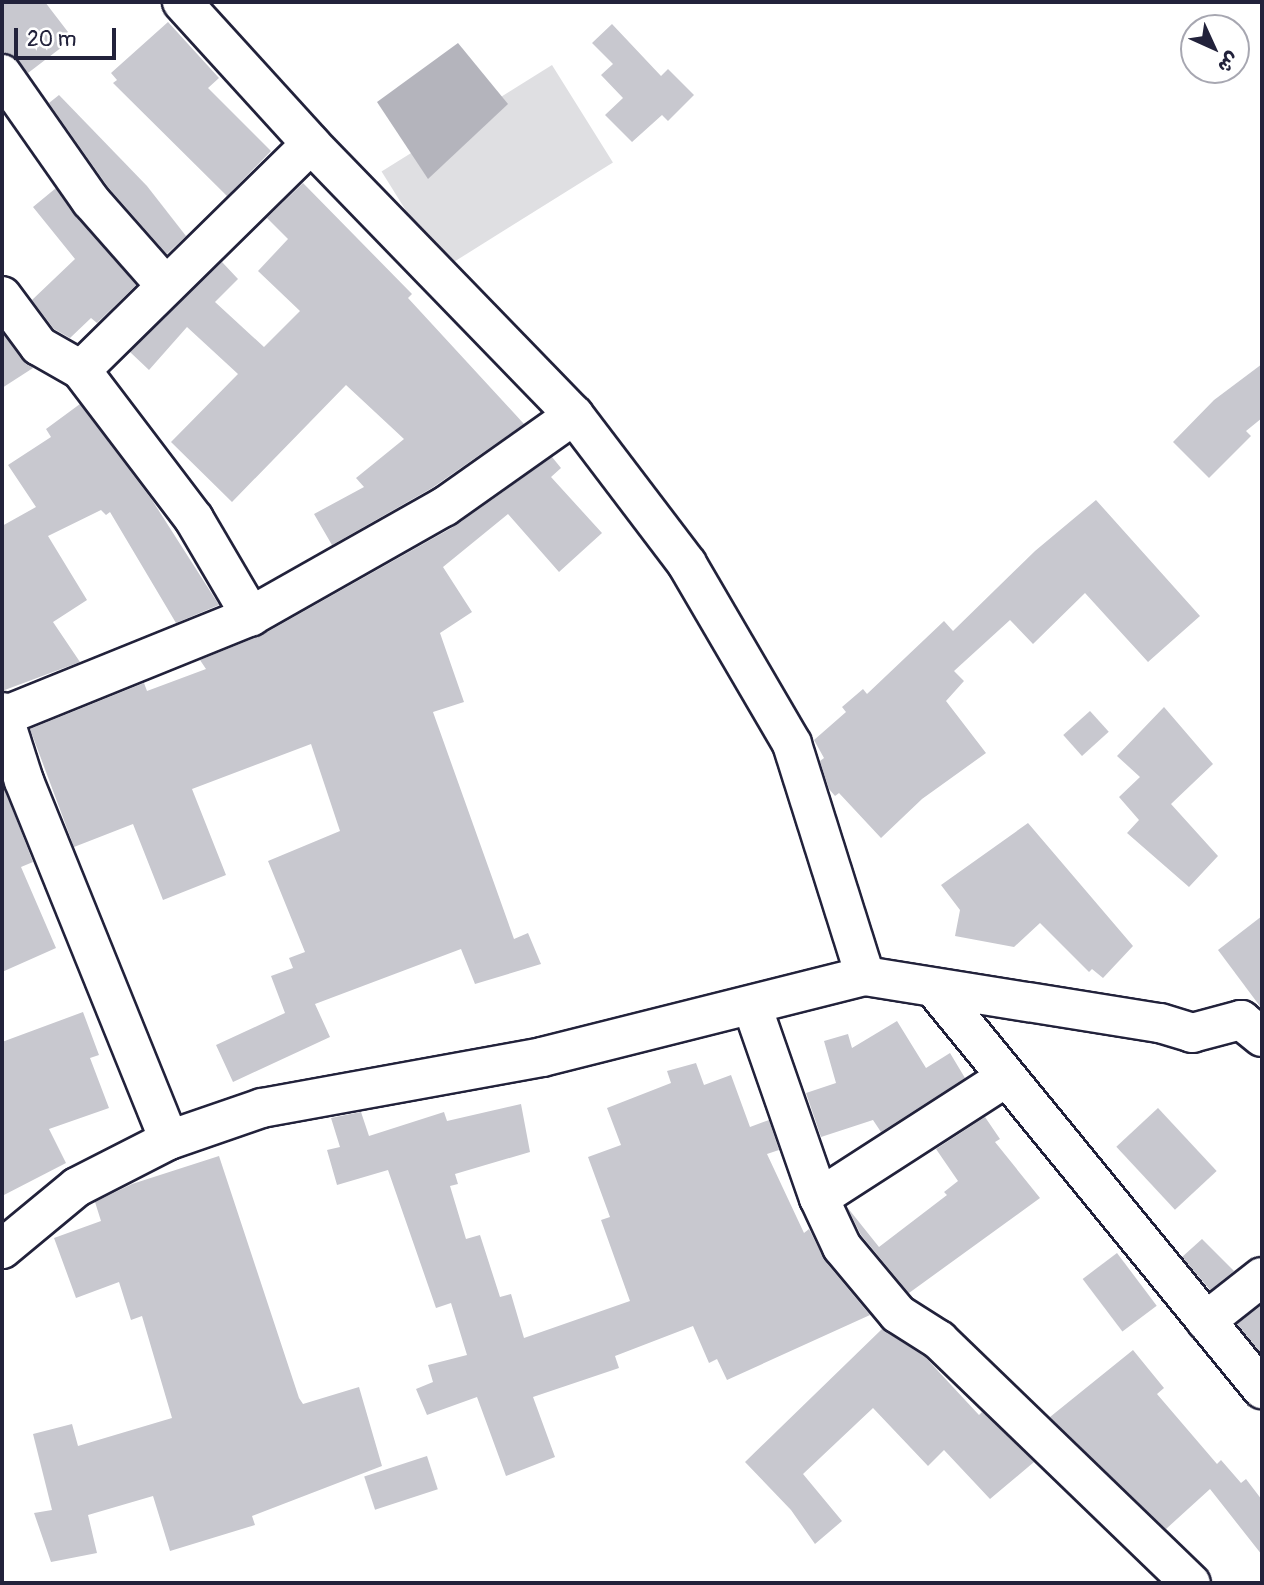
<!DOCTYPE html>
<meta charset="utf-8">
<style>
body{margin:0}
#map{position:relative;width:1264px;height:1585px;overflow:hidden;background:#fff;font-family:Pangolin,"Playpen Sans Arabic",sans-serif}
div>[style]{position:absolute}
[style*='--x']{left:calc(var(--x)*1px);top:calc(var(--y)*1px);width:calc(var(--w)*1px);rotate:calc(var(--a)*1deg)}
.green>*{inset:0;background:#dfdfe2;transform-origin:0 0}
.water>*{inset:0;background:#b4b4bc}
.building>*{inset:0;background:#c8c8cf;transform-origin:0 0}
.roads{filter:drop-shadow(2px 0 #22223b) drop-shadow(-2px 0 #22223b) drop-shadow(0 2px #22223b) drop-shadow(0 -2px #22223b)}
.minor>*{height:38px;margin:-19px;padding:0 19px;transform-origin:19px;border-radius:19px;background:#fff}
span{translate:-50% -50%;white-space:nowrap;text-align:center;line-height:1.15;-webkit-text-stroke:6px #fff;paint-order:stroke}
.frame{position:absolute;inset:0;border:4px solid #22223b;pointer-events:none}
.north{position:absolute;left:1180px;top:14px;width:70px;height:70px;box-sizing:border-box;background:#fff;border:2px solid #a7a7b1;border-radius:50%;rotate:135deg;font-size:19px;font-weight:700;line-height:28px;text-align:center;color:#22223b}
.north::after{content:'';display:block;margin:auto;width:24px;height:32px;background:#22223b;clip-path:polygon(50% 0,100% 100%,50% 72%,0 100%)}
.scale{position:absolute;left:14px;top:28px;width:102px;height:32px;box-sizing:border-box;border:4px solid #22223b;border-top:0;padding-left:9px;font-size:21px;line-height:24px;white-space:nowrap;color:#22223b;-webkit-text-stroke:5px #fff;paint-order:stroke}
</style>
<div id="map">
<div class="green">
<i style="left:552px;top:65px;width:115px;height:201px;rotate:58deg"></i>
</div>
<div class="water">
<i style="clip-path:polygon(458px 43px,508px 104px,428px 179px,377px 102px)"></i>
</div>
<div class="building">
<i style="clip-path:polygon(2px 2px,45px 2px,68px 32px,57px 40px,62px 47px,28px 73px,12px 55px,2px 52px)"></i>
<i style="clip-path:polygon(168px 22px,219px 78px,208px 88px,271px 151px,227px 196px,113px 83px,117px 80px,111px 73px)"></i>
<i style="clip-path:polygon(612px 24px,661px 76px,668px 69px,694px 95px,668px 121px,662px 115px,632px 142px,605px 115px,623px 98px,601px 75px,613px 64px,592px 43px)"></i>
<i style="clip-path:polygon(59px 95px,147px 186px,186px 236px,167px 254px,108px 187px,49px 103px)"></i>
<i style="clip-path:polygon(303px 183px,412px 294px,408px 298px,524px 424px,432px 488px,332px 545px,314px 514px,364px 487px,356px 478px,404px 439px,346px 385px,232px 502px,171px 442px,238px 374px,187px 327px,149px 370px,130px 352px,222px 262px,238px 279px,215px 302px,264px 347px,300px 311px,258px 271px,288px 239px,267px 218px)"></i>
<i style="clip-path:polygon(56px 188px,136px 285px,97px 323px,91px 318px,70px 338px,54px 329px,32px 300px,75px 259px,33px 207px)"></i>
<i style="clip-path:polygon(2px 332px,33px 368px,2px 388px)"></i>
<i style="clip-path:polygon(1262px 364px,1262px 418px,1246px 431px,1251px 436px,1209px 478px,1173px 442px,1214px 400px)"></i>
<i style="clip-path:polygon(80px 404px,152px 500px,219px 605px,176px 623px,110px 512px,106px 515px,101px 510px,48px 536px,87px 600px,53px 622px,80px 662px,2px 691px,2px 526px,36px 507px,8px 465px,51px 437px,46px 429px)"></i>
<i style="clip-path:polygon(552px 457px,561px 468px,551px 477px,602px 533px,559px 572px,508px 514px,443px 567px,472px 612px,440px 633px,464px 702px,433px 712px,514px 939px,528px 933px,541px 964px,475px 984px,461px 949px,315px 1004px,330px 1037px,233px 1082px,216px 1045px,285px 1013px,271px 976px,293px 968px,289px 958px,305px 952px,268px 861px,340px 831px,311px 744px,192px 789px,226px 875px,163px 900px,133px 824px,74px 847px,30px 729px,144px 683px,147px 691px,206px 669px,200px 660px,262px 635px,455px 526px)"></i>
<i style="clip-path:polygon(1096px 500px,1200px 616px,1148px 662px,1085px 593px,1033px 644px,1010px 620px,954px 671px,964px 681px,946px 701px,986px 753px,922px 799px,881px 838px,839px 793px,835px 796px,829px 789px,820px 761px,824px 758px,814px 740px,846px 712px,842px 707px,863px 689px,867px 694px,944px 621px,953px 631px,1035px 551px)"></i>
<i style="clip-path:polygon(1164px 707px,1213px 764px,1171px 804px,1218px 856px,1189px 887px,1127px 833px,1139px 820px,1119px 797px,1140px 777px,1117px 756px)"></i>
<i style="left:1090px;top:711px;width:28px;height:36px;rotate:48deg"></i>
<i style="clip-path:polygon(2px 783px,33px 862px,21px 867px,56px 948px,2px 972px)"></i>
<i style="clip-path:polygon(1028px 823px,1133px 946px,1103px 978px,1092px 969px,1089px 972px,1040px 923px,1014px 947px,955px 936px,960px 910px,941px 885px)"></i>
<i style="clip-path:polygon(1262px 916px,1262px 1009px,1218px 950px)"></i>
<i style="clip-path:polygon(83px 1012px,99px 1055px,90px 1058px,109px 1108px,49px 1129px,66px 1163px,2px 1196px,2px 1042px)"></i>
<i style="clip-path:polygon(897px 1021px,926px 1068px,950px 1053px,965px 1078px,881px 1132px,873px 1120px,821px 1137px,806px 1093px,836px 1083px,824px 1041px,848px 1034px,852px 1048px)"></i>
<i style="clip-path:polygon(696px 1063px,704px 1085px,731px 1075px,750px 1127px,769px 1120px,779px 1150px,767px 1154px,804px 1233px,809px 1229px,825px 1261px,870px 1315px,727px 1380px,717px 1359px,709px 1363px,693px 1326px,615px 1356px,619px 1368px,533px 1397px,555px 1457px,506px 1476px,477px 1397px,427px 1415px,416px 1389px,433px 1382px,428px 1365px,467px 1355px,451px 1303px,436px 1308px,388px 1170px,337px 1185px,327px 1150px,340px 1147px,331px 1118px,361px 1112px,369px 1136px,444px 1112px,447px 1121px,521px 1104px,530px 1152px,455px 1174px,458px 1184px,450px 1186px,466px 1239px,480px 1235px,500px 1297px,511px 1294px,524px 1338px,630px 1301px,601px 1220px,610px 1217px,588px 1157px,621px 1145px,607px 1108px,671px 1083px,667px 1071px)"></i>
<i style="left:1158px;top:1108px;width:86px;height:57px;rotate:47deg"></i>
<i style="clip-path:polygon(985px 1117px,1000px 1139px,995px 1142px,1040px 1198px,909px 1293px,861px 1235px,847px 1207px,879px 1247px,947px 1195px,944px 1192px,958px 1181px,936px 1149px)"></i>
<i style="clip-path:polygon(219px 1156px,299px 1398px,303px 1404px,359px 1387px,382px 1466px,252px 1516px,255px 1525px,170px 1551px,153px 1496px,88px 1515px,97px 1553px,51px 1562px,34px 1513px,52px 1510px,33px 1434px,72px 1424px,78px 1446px,172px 1418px,142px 1316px,131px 1320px,119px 1282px,76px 1298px,54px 1238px,101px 1221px,95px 1202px,132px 1184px)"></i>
<i style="clip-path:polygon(1202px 1239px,1234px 1271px,1210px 1290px,1182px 1257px)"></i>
<i style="left:1117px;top:1253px;width:66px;height:43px;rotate:53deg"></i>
<i style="clip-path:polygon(1262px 1305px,1262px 1355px,1237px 1324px)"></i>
<i style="clip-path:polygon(882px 1329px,925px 1357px,979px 1415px,982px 1412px,1034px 1462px,990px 1499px,944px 1450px,928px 1466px,873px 1408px,803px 1474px,842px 1521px,815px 1544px,791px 1510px,745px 1462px)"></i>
<i style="clip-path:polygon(1133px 1350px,1164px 1388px,1157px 1394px,1217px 1464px,1221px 1460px,1241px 1483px,1246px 1479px,1262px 1500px,1262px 1555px,1210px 1489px,1166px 1529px,1050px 1417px)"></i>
<i style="left:427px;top:1456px;width:35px;height:66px;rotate:72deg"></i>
</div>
<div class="roads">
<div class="minor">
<i style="--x:182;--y:2;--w:192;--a:47.7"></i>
<i style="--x:311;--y:144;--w:378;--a:45.9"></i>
<i style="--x:574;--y:415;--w:187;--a:52.8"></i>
<i style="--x:687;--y:564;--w:208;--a:59.7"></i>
<i style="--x:792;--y:744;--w:243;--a:72.5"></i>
<i style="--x:2;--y:74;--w:155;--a:55"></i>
<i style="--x:91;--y:201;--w:113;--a:48.6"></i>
<i style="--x:2;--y:296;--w:62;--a:53.5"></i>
<i style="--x:39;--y:346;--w:48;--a:29.7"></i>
<i style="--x:81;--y:370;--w:187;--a:52.8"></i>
<i style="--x:194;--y:519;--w:113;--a:59.6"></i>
<i style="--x:81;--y:370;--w:322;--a:-44.5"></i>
<i style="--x:2;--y:712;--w:72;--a:72.3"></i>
<i style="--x:24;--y:781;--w:387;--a:68"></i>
<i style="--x:4;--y:716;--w:266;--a:-22"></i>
<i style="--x:251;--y:616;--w:222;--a:-29.5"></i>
<i style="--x:444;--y:507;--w:159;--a:-35.3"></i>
<i style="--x:935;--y:989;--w:517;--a:50.73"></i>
<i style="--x:752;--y:1006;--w:203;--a:70.8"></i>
<i style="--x:819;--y:1198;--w:220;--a:-32.8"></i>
<i style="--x:819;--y:1198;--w:54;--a:64.9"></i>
<i style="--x:842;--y:1247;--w:87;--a:50.1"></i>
<i style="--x:898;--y:1314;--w:49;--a:32.4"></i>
<i style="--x:939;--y:1340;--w:350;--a:44"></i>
<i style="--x:2;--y:1249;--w:97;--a:-39.6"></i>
<i style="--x:77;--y:1187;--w:103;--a:-27.1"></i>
<i style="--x:169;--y:1140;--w:98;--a:-19"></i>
<i style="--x:262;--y:1108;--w:285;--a:-10.3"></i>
<i style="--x:542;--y:1057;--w:333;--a:-14.1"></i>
<i style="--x:865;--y:976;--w:299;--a:9.1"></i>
<i style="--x:1160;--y:1023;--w:34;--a:17"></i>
<i style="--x:1192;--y:1033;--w:51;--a:-14.9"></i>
<i style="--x:1241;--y:1020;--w:27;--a:39"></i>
<i style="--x:1206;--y:1321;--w:71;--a:-38.2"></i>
</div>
</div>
<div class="frame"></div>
<div class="north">ش</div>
<div class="scale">20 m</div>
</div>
